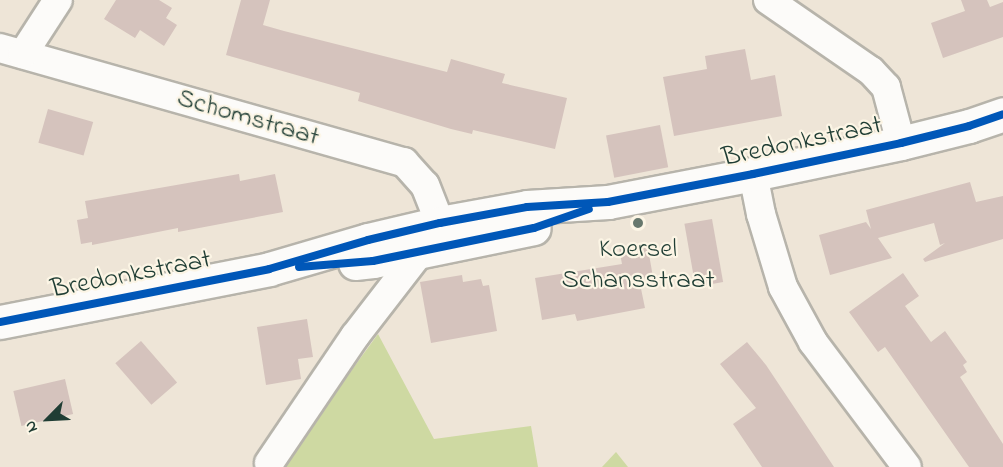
<!DOCTYPE html>
<style>
body{margin:0}
#map{position:relative;width:1003px;height:467px;overflow:hidden;background:#eee5d7;font-family:"Indie Flower",sans-serif}
div>[style]{position:absolute}
[style*='--x']{left:calc(var(--x)*1px);top:calc(var(--y)*1px);width:calc(var(--w)*1px);rotate:calc(var(--a)*1deg)}
.green>*{inset:0;background:#ced9a2}
.building>*{inset:0;background:#d5c3bd;transform-origin:0 0}
.roads{filter:drop-shadow(2px 0 #b7b4ab) drop-shadow(-2px 0 #b7b4ab) drop-shadow(0 2px #b7b4ab) drop-shadow(0 -2px #b7b4ab)}
.street>*{height:28px;margin:-14px;padding:0 14px;transform-origin:14px;border-radius:14px;background:#fcfbf9}
.secondary>*{height:33px;margin:-16.5px;padding:0 16.5px;transform-origin:16.5px;border-radius:16.5px;background:#fcfbf9}
.cycleway>*{height:8px;margin:-4px;padding:0 4px;transform-origin:4px;border-radius:4px;background:#0057b8}
.dots>*{width:16px;height:16px;translate:-50% -50%;box-sizing:border-box;border:3px solid #fcf5e5;border-radius:50%}
span{translate:-50% -50%;white-space:nowrap;text-align:center;line-height:1.15;-webkit-text-stroke:4.5px #fcf5e5;paint-order:stroke}
.street-label{font-size:27px;color:#1f3d34}
.poi-label{font-size:27px;color:#1f3d34}
.north{position:absolute;left:18px;top:389px;width:60px;height:60px;-webkit-text-stroke:4px #fcf5e5;paint-order:stroke;rotate:246deg;font-size:16px;font-weight:700;line-height:24px;text-align:center;color:#1f3d34}
.north::after{content:'';display:block;margin:auto;width:21px;height:27px;background:#1f3d34;clip-path:polygon(50% 0,100% 100%,50% 72%,0 100%)}
</style>
<div id="map">
<div class="green">
<i style="clip-path:polygon(378px 334px,434px 439px,531px 426px,538px 467px,281px 467px)"></i>
<i style="clip-path:polygon(616px 452px,628px 467px,602px 467px)"></i>
</div>
<div class="building">
<i style="clip-path:polygon(116px 0,159px 0,172px 8px,166px 18px,177px 25px,164px 46px,140px 30px,135px 38px,104px 19px)"></i>
<i style="clip-path:polygon(241px 0,270px 0,263px 25px,284px 31px,447px 72px,451px 59px,505px 74px,502px 83px,567px 98px,555px 149px,473px 130px,472px 134px,451px 129px,358px 101px,360px 93px,226px 55px)"></i>
<i style="clip-path:polygon(961px 0,987px 0,990px 7px,1003px 2px,1003px 37px,943px 58px,931px 23px,965px 11px)"></i>
<i style="clip-path:polygon(745px 49px,751px 80px,775px 75px,782px 116px,674px 136px,663px 77px,707px 69px,705px 56px)"></i>
<i style="left:48px;top:109px;width:47px;height:35px;rotate:16deg"></i>
<i style="left:660px;top:125px;width:43px;height:55px;rotate:79deg"></i>
<i style="clip-path:polygon(239px 174px,240px 181px,275px 174px,283px 212px,178px 232px,178px 228px,92px 245px,92px 242px,81px 244px,77px 220px,88px 218px,85px 201px)"></i>
<i style="clip-path:polygon(970px 182px,976px 202px,1003px 196px,1003px 239px,925px 262px,923px 259px,945px 243px,940px 245px,934px 223px,878px 238px,892px 258px,830px 275px,819px 235px,866px 222px,871px 229px,866px 210px)"></i>
<i style="left:712px;top:219px;width:64px;height:28px;rotate:80deg"></i>
<i style="clip-path:polygon(647px 243px,653px 277px,639px 279px,645px 308px,577px 321px,575px 314px,542px 320px,535px 278px,622px 264px,619px 248px)"></i>
<i style="clip-path:polygon(903px 273px,919px 296px,905px 306px,931px 342px,945px 331px,967px 362px,963px 365px,967px 372px,960px 377px,1003px 444px,1003px 467px,969px 467px,885px 347px,878px 352px,849px 312px)"></i>
<i style="clip-path:polygon(462px 275px,463px 282px,481px 279px,483px 286px,489px 285px,497px 331px,431px 343px,420px 282px)"></i>
<i style="clip-path:polygon(307px 319px,313px 357px,298px 359px,301px 379px,266px 385px,257px 327px)"></i>
<i style="left:141px;top:341px;width:55px;height:34px;rotate:49deg"></i>
<i style="clip-path:polygon(747px 342px,766px 365px,834px 467px,762px 467px,733px 424px,756px 408px,720px 364px)"></i>
<i style="left:65px;top:379px;width:36px;height:53px;rotate:77deg"></i>
</div>
<div class="roads">
<div class="street">
<i style="--x:768;--y:0;--w:125;--a:34.6"></i>
<i style="--x:871;--y:71;--w:22;--a:47"></i>
<i style="--x:886;--y:87;--w:58;--a:75"></i>
<i style="--x:0;--y:48;--w:420;--a:15.8"></i>
<i style="--x:404;--y:162;--w:31;--a:48"></i>
<i style="--x:425;--y:185;--w:41;--a:68.5"></i>
<i style="--x:440;--y:223;--w:22;--a:82"></i>
<i style="--x:23;--y:54;--w:64;--a:-57.1"></i>
<i style="--x:753;--y:174;--w:41;--a:78.7"></i>
<i style="--x:761;--y:214;--w:76;--a:73.2"></i>
<i style="--x:783;--y:287;--w:63;--a:61.4"></i>
<i style="--x:813;--y:342;--w:156;--a:53.1"></i>
<i style="--x:269;--y:463;--w:153;--a:-55.9"></i>
<i style="--x:355;--y:336;--w:106;--a:-52.3"></i>
</div>
<div class="secondary">
<i style="--x:355;--y:263;--w:18;--a:-6"></i>
<i style="--x:373;--y:261;--w:164;--a:-11.6"></i>
<i style="--x:0;--y:322;--w:274;--a:-11.1"></i>
<i style="--x:269;--y:269;--w:103;--a:-16.3"></i>
<i style="--x:368;--y:240;--w:74;--a:-13.3"></i>
<i style="--x:440;--y:223;--w:88;--a:-10.4"></i>
<i style="--x:527;--y:207;--w:81;--a:-3.5"></i>
<i style="--x:608;--y:202;--w:148;--a:-10.9"></i>
<i style="--x:753;--y:174;--w:151;--a:-11.8"></i>
<i style="--x:901;--y:143;--w:70;--a:-14"></i>
<i style="--x:969;--y:126;--w:36;--a:-19"></i>
</div>
</div>
<div class="cycleway">
<i style="--x:299;--y:267;--w:74;--a:-4.6"></i>
<i style="--x:373;--y:261;--w:164;--a:-11.6"></i>
<i style="--x:534;--y:228;--w:58;--a:-19.1"></i>
<i style="--x:0;--y:322;--w:274;--a:-11.1"></i>
<i style="--x:269;--y:269;--w:103;--a:-16.3"></i>
<i style="--x:368;--y:240;--w:74;--a:-13.3"></i>
<i style="--x:440;--y:223;--w:88;--a:-10.4"></i>
<i style="--x:527;--y:207;--w:81;--a:-3.5"></i>
<i style="--x:608;--y:202;--w:148;--a:-10.9"></i>
<i style="--x:753;--y:174;--w:151;--a:-11.8"></i>
<i style="--x:901;--y:143;--w:70;--a:-14"></i>
<i style="--x:969;--y:126;--w:36;--a:-19"></i>
</div>
<div class="dots">
<i style="left:638px;top:223px;background:#67786d"></i>
</div>
<div class="street-label">
<span style="left:248px;top:118px;rotate:16deg">Schomstraat</span>
<span style="left:802px;top:142px;rotate:-12deg">Bredonkstraat</span>
<span style="left:131px;top:275px;rotate:-11deg">Bredonkstraat</span>
</div>
<div class="poi-label">
<span style="left:638px;top:265px">Koersel<br>Schansstraat</span>
</div>
<div class="north">N</div>
</div>
